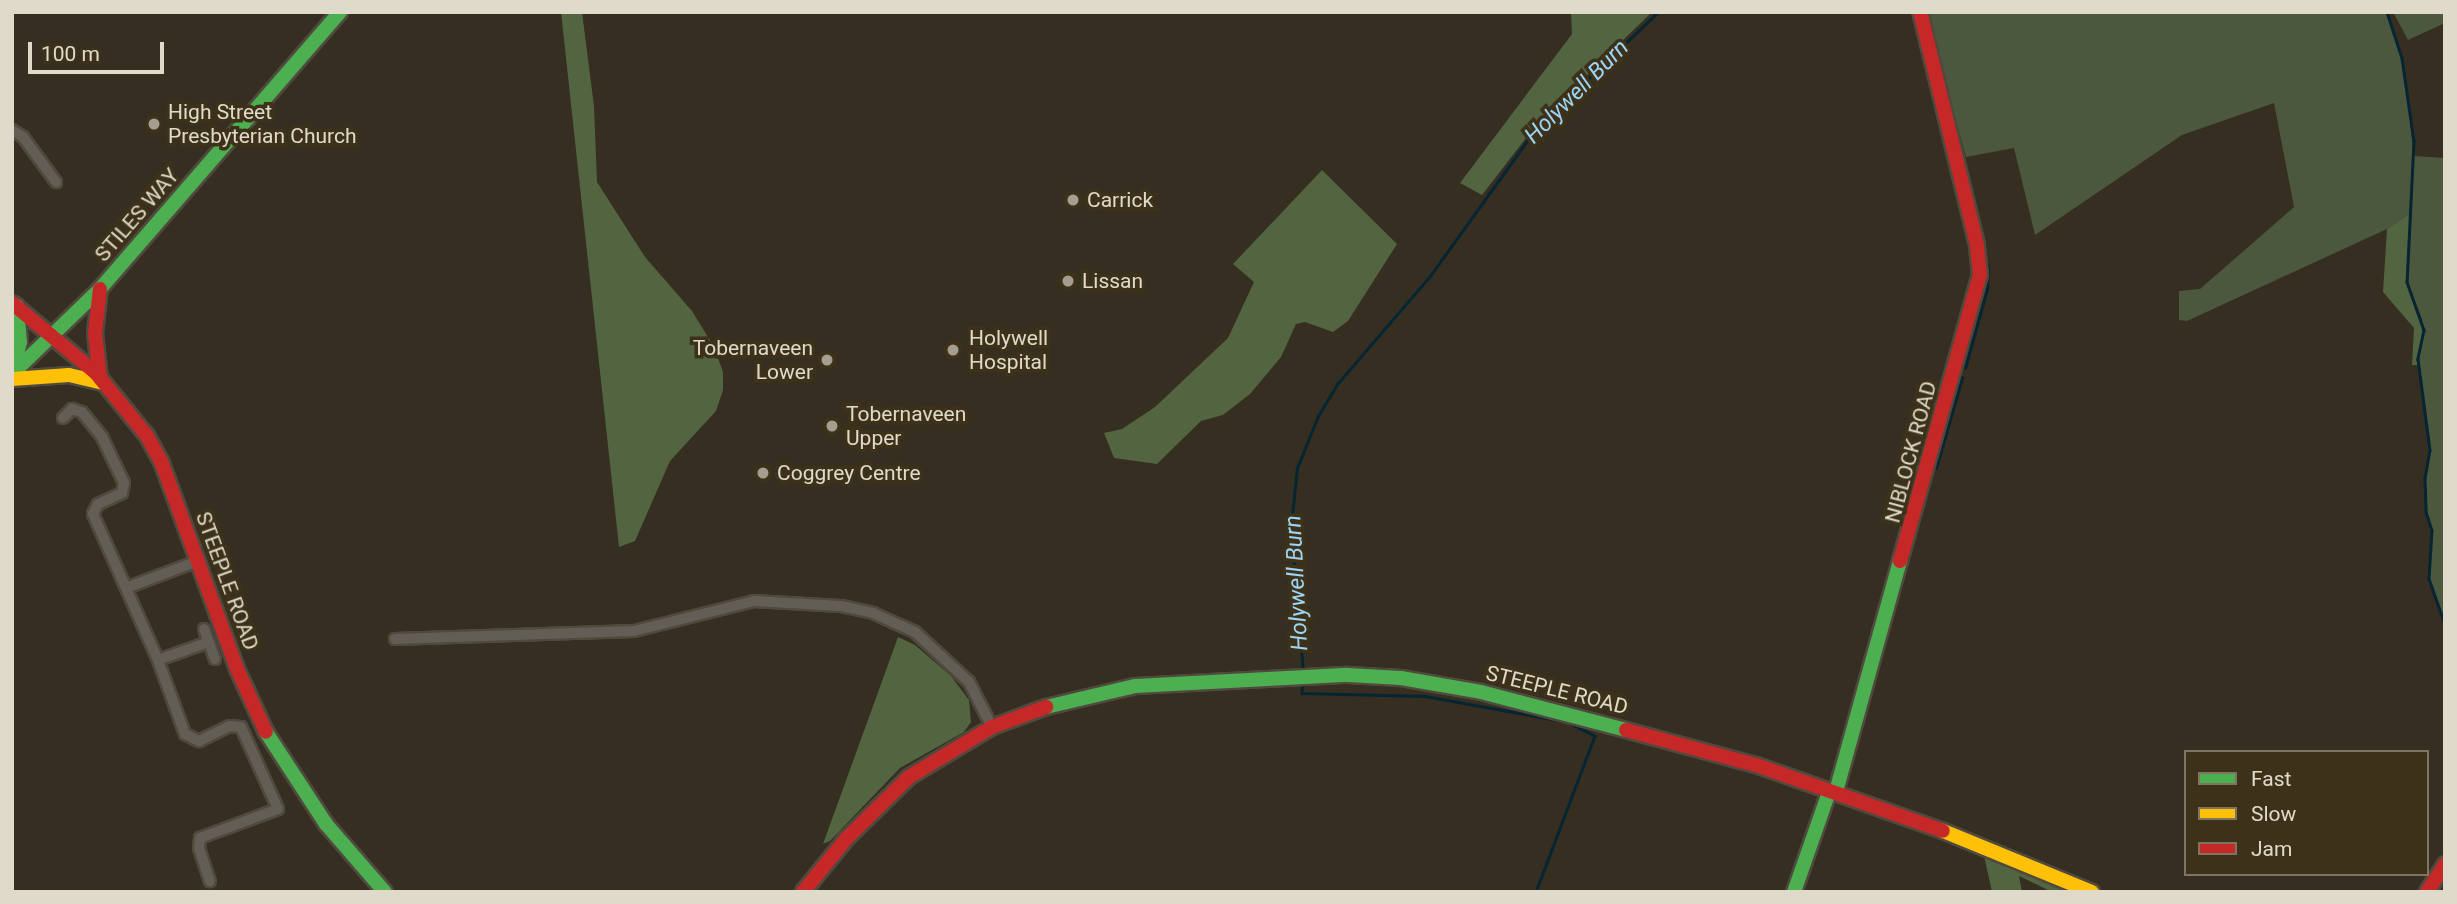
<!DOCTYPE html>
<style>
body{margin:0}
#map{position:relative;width:2457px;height:904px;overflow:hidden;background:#352e21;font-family:Roboto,sans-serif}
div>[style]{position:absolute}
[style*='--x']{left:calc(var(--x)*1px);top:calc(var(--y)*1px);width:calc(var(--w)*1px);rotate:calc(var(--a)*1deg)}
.green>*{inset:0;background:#4b583e}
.forest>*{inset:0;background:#526440}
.stream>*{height:2.5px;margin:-1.25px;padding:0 1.25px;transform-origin:1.25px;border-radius:1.25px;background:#052533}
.roads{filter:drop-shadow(2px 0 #4f493e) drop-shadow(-2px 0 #4f493e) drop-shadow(0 2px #4f493e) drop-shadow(0 -2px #4f493e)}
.street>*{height:10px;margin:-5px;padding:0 5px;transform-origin:5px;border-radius:5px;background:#635e55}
.fast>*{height:14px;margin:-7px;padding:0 7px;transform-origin:7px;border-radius:7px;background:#4caf50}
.slow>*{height:14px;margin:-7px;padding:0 7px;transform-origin:7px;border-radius:7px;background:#ffc107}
.jam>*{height:14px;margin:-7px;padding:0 7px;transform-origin:7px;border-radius:7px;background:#c62828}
.dots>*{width:19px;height:19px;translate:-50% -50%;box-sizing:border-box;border:4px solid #3d3219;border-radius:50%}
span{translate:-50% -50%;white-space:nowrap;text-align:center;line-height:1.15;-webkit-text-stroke:7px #3d3219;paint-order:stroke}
.poi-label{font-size:21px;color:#e0dacb}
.left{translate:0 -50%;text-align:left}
.right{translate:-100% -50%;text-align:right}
.street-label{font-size:21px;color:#e0dacb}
.water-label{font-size:23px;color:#9cd5f7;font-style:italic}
.frame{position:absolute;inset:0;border:14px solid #e0dacb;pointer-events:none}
.legend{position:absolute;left:2184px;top:750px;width:245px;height:126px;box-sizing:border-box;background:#3d3219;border:2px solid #7e7560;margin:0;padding:9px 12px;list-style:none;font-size:21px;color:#e0dacb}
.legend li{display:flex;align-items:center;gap:14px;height:35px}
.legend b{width:35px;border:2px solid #7e7560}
.scale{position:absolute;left:28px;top:42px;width:136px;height:32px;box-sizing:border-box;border:4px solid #e0dacb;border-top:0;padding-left:9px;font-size:21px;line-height:24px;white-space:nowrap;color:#e0dacb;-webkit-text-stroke:5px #3d3219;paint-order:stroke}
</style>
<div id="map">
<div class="green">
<i style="clip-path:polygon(1926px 12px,2387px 12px,2402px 58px,2414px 156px,2445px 158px,2445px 624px,2429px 579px,2432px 530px,2426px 512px,2425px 478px,2430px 450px,2418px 359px,2422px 319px,2407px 282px,2412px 212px,2387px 229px,2187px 321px,2179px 320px,2179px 291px,2200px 289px,2294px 207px,2274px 103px,2182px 135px,2035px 235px,2014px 148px,1966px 157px)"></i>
<i style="clip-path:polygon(2393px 12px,2445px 12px,2445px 23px,2408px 40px)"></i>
</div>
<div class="forest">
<i style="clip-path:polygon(561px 12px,582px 12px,594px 106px,597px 182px,645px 257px,692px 311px,714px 347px,723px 372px,723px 390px,716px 411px,670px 461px,635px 541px,619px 547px)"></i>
<i style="clip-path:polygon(1571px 12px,1652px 12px,1536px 125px,1482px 195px,1460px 183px,1572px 34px)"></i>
<i style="clip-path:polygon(1322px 170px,1397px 244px,1348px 321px,1333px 332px,1305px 322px,1296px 324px,1281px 357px,1250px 394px,1223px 415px,1201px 421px,1157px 464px,1114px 458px,1104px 433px,1122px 429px,1155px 407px,1228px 338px,1254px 282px,1233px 264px)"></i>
<i style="clip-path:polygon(2412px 212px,2407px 282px,2424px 330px,2419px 365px,2412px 365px,2414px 328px,2383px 292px,2387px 229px)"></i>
<i style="clip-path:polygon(898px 637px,915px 645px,951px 676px,969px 700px,971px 722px,964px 732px,900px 768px,830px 841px,823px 844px)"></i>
<i style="clip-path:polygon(1983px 851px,2017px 865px,2072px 892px,2052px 892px,2019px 876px,2022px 892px,1992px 892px)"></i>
</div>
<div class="stream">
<i style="--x:1912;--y:12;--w:26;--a:74"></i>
<i style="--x:2387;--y:12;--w:48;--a:71.9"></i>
<i style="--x:2402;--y:58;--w:84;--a:81.8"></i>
<i style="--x:2414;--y:141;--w:141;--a:92.8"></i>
<i style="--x:2407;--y:282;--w:51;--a:70.5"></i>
<i style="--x:2424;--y:330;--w:30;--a:102"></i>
<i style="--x:2418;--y:359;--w:92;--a:82.5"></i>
<i style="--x:2430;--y:450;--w:28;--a:100"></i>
<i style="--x:2425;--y:478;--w:34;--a:88"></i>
<i style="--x:2426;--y:512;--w:19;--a:72"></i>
<i style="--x:2432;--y:530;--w:49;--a:93.5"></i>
<i style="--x:2429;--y:579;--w:48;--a:70.4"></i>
<i style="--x:1965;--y:368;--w:82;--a:-74.4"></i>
<i style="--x:1987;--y:289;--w:23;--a:-88"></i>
<i style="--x:1936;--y:468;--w:94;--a:-73.9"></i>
<i style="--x:1303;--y:673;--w:147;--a:-94.7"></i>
<i style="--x:1291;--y:526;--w:58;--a:-84.1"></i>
<i style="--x:1297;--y:468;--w:56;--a:-68"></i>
<i style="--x:1318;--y:416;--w:39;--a:-59"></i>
<i style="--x:1338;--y:383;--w:141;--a:-49.3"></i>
<i style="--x:1430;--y:276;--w:183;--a:-54.3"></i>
<i style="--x:1537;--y:127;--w:167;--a:-43.5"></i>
<i style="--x:1303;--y:683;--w:10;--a:96"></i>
<i style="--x:1302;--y:693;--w:123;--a:1.4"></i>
<i style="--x:1425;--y:696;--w:145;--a:10.3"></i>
<i style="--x:1568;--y:722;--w:30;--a:27"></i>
<i style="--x:1595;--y:736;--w:167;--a:110.7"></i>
</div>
<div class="roads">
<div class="street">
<i style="--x:12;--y:130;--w:13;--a:32"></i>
<i style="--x:23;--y:137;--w:56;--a:53.7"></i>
<i style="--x:63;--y:418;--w:13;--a:-45"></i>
<i style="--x:72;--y:409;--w:10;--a:17"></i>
<i style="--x:82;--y:412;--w:32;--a:51"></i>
<i style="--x:102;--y:437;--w:51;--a:64.4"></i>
<i style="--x:124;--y:483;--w:10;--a:101"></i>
<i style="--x:122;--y:493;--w:26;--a:155"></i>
<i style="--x:98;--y:504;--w:11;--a:117"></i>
<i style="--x:93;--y:514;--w:160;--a:66"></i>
<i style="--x:158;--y:660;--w:79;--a:70"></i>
<i style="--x:185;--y:734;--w:16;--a:27"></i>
<i style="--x:199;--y:741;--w:34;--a:-26"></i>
<i style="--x:230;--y:726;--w:11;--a:5"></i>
<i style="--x:241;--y:727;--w:90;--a:65.7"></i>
<i style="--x:278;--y:809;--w:83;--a:159.6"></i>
<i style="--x:200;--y:838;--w:10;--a:96"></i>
<i style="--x:199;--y:848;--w:35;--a:72"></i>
<i style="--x:126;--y:588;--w:77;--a:-20.6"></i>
<i style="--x:204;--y:629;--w:32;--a:70"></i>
<i style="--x:395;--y:639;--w:239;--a:-1.9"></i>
<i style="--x:634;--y:631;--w:124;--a:-14"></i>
<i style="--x:754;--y:601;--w:87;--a:3.3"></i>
<i style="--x:841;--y:606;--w:33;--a:12"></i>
<i style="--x:873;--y:613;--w:46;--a:24.3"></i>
<i style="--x:915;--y:632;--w:74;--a:42.8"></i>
<i style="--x:969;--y:682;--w:51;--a:62.9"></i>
<i style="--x:158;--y:660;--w:54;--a:-19.4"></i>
</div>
<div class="fast">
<i style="--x:12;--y:374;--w:122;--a:-44"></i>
<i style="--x:100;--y:289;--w:367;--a:-49.1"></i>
<i style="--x:13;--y:374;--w:33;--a:-78"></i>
<i style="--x:20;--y:342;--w:36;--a:-95"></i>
<i style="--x:1046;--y:707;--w:91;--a:-13.3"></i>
<i style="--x:1135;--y:686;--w:213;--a:-3"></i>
<i style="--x:1348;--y:675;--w:53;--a:3.2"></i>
<i style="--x:1401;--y:678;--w:81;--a:9.9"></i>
<i style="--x:1481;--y:692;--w:150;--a:14.7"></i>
<i style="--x:266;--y:732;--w:110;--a:56.9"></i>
<i style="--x:326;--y:824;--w:90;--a:49.1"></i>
<i style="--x:1794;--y:892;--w:103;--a:-70.7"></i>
<i style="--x:1828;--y:795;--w:11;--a:-38"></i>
<i style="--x:1837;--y:788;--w:236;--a:-74.5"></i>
</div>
<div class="slow">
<i style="--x:12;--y:379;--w:57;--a:-4"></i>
<i style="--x:69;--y:375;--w:36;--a:13"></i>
<i style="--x:1943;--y:831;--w:161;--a:22.3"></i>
</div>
<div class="jam">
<i style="--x:100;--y:289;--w:44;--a:96.5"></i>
<i style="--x:95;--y:333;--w:45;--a:83.7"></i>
<i style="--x:12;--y:303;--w:109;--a:39.8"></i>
<i style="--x:96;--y:373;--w:81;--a:51"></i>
<i style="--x:147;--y:436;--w:29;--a:61"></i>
<i style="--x:161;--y:461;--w:221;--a:69.9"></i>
<i style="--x:237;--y:669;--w:69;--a:65.3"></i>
<i style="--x:1900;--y:561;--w:297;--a:-74.4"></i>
<i style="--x:1980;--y:275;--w:30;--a:-96"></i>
<i style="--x:1977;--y:245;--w:240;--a:-103.7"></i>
<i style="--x:1626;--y:730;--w:135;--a:15.1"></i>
<i style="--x:1756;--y:765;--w:198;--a:19.4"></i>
<i style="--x:803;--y:892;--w:68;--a:-50.9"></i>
<i style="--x:846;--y:839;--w:88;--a:-44.5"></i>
<i style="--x:909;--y:777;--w:97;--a:-31.1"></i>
<i style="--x:992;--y:727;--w:58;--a:-20.3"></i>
<i style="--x:2427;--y:892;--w:33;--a:-57"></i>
</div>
</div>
<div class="dots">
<i style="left:154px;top:124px;background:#a49e90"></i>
<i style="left:1073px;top:200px;background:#a49e90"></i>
<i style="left:1068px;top:281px;background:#a49e90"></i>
<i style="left:953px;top:350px;background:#a49e90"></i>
<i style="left:827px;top:360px;background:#a49e90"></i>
<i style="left:832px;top:426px;background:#a49e90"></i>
<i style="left:763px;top:473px;background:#a49e90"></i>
</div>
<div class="poi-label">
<span class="left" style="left:168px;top:124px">High Street<br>Presbyterian Church</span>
<span class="left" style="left:1087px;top:200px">Carrick</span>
<span class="left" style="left:1082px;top:281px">Lissan</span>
<span class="left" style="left:969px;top:350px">Holywell<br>Hospital</span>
<span class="right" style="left:813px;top:360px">Tobernaveen<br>Lower</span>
<span class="left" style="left:846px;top:426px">Tobernaveen<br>Upper</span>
<span class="left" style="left:777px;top:473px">Coggrey Centre</span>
</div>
<div class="street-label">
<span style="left:137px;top:215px;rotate:-49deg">STILES WAY</span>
<span style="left:1911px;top:452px;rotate:-75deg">NIBLOCK ROAD</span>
<span style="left:227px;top:581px;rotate:70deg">STEEPLE ROAD</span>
<span style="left:1557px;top:690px;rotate:14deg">STEEPLE ROAD</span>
</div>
<div class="water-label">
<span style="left:1577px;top:92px;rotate:-45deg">Holywell Burn</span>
<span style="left:1297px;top:583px;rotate:-93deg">Holywell Burn</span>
</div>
<div class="frame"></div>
<ul class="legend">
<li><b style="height:9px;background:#4caf50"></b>Fast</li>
<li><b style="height:9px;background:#ffc107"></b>Slow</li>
<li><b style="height:9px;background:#c62828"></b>Jam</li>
</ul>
<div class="scale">100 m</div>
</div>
